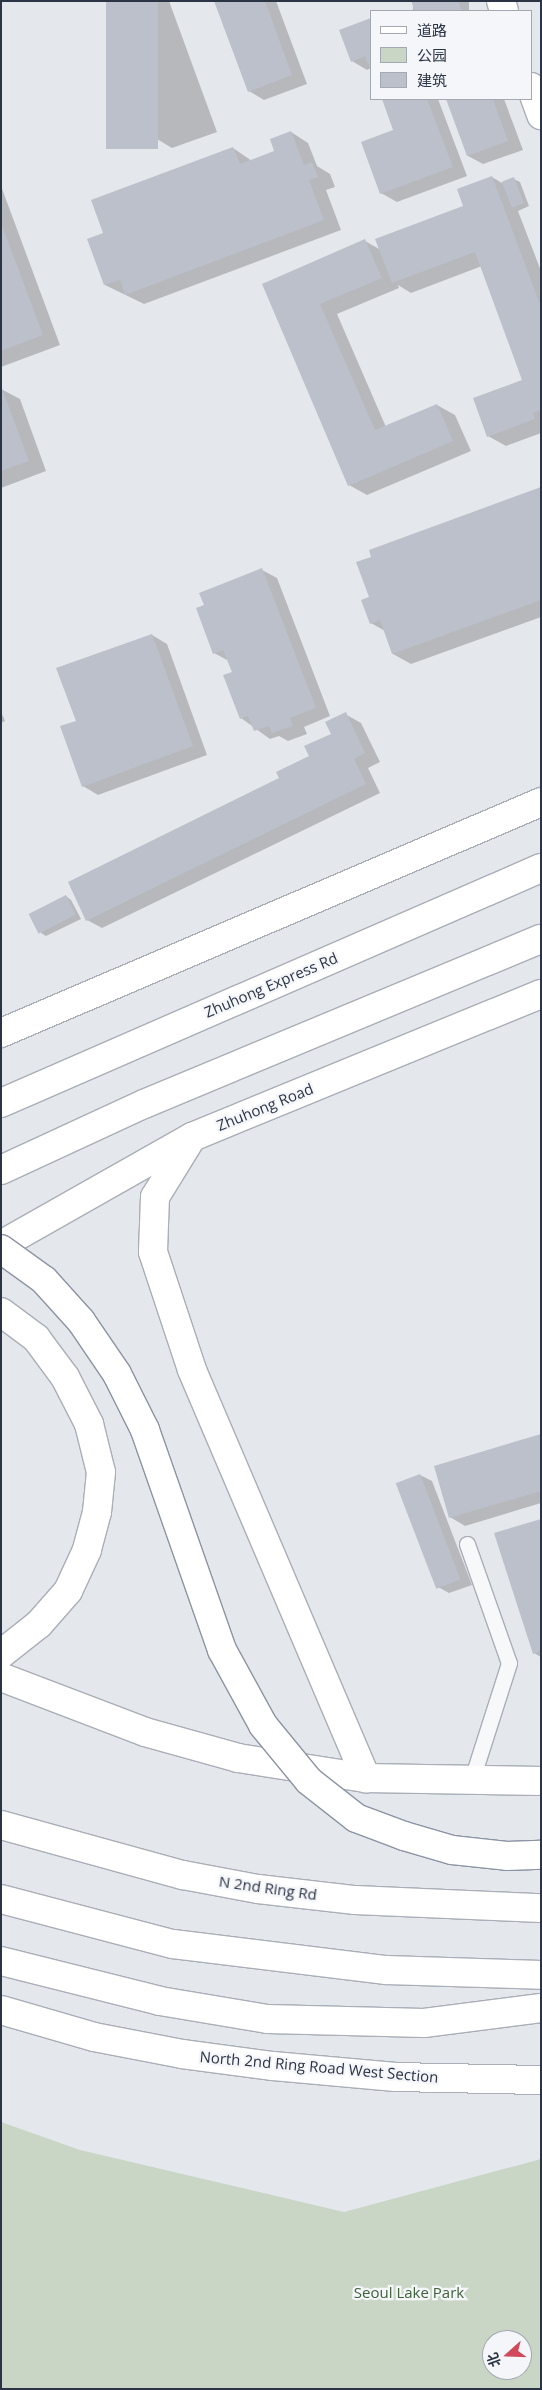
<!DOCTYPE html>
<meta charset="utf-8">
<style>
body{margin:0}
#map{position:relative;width:542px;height:2390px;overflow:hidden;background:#e4e7ec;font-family:"Open Sans","Noto Sans SC",sans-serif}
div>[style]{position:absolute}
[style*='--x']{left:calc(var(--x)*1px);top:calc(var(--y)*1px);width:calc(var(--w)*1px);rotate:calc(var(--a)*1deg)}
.green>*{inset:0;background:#c9d6c5}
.shadow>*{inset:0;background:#0003;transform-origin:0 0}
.building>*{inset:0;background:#bbc0ca;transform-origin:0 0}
.roads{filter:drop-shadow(1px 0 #a9aeb7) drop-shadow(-1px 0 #a9aeb7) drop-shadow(0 1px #a9aeb7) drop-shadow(0 -1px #a9aeb7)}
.lane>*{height:15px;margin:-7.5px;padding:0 7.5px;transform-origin:7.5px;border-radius:7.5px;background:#f7f8fa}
.secondary>*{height:28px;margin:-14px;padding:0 14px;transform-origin:14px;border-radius:14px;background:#fff}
.highway>*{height:28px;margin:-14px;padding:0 14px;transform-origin:14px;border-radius:14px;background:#fff}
.bridges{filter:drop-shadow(1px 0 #8b94a3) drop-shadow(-1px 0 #8b94a3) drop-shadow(0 1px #8b94a3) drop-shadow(0 -1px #8b94a3)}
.highway-bridge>*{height:28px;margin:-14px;padding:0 14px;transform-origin:14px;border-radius:14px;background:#fff}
span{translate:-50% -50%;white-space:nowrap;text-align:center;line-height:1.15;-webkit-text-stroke:4.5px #f4f6f9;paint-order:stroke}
.street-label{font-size:15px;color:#2b3445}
.park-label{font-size:15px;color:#3f6138}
.frame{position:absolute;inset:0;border:2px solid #2b3445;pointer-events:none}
.legend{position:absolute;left:370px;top:10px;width:162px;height:90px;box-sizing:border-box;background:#f4f6f9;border:1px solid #a4a8b1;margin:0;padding:6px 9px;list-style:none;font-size:15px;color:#2b3445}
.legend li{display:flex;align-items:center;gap:10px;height:25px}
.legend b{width:25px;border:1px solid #a4a8b1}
.north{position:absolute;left:482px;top:2330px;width:50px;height:50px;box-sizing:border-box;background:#f4f6f9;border:1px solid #a4a8b1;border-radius:50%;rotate:250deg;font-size:14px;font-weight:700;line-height:20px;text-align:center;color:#2b3445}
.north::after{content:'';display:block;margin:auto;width:18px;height:22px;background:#d1495b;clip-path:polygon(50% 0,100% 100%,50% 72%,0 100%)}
</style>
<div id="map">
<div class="green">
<i style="clip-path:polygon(evenodd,1px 2122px,80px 2150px,344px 2212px,541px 2159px,541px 2389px,1px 2389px,1px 2122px,492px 2340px,522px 2340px,522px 2370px,492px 2370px,492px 2340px)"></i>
</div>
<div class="shadow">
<i style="clip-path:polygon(107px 1px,169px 1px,217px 132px,172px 148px,157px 139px)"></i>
<i style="clip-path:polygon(215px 1px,276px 1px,307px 84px,264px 100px,249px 91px)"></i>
<i style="left:413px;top:1px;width:56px;height:10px"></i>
<i style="clip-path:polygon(371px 20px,371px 68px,367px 70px,352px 61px)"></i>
<i style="clip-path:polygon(383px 99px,438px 99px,467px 176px,397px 202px,381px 193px,395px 131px)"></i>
<i style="clip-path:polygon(448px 99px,504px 99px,523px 150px,483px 164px,468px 156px)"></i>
<i style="clip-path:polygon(291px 132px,308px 143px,317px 166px,330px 174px,335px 187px,326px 190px,341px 230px,144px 304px,105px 285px,104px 234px,233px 148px,252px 161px,276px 152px)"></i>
<i style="clip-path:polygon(492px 177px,502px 183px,514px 179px,520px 182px,529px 206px,518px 211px,541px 271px,541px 433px,506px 446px,488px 436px,524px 380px,482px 266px,411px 293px,398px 285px,399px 288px,337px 314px,386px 427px,437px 405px,455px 415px,471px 451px,367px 495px,349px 485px,263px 284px,365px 241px,381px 250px,465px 207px)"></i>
<i style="clip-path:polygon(1px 186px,60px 345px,1px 367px)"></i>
<i style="clip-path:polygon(1px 389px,20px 399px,46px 471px,1px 488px)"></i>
<i style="clip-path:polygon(541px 488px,541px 617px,411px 664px,393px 654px,385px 631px,371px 623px,371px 597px)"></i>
<i style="clip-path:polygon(262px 570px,277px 578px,330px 716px,304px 727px,307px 734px,288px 741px,279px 736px,270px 739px,241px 718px,233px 673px,229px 661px,214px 653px,206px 605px)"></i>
<i style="clip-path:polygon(152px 635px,167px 644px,207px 755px,98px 795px,83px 786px,77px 721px)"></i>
<i style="clip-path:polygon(1px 712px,5px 721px,1px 723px)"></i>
<i style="clip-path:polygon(345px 714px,361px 723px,380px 762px,368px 768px,380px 793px,102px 928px,87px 920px,311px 757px,333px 734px)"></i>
<i style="clip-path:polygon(66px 896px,71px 900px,81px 919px,46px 936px,41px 933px)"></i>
<i style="clip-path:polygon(541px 1436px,541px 1503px,465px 1526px,450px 1517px)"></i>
<i style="clip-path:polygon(420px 1475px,432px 1481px,472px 1585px,449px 1593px,438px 1587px,398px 1484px)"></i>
<i style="clip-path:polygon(541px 1520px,541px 1657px,534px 1653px)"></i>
</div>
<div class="building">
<i style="left:106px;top:1px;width:52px;height:148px"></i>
<i style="clip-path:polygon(214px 1px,265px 1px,292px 75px,248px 92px)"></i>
<i style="clip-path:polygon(411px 1px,458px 1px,462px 11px,415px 11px)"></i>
<i style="clip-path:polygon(371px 18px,371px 70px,365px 56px,351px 62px,339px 30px)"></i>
<i style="clip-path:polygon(382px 99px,427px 99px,453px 167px,380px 194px,361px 142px,393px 130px)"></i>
<i style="clip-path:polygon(446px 99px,493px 99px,508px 141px,467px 156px)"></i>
<i style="clip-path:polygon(291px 131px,304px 165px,312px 162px,318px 177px,309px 180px,324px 220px,125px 295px,120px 280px,104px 285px,87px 239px,103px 233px,91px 200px,233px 147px,240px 164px,274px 151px,270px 139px)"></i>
<i style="clip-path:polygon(492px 176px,541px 307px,541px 410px,533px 413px,535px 419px,487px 437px,473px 398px,522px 380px,475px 252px,392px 283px,375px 239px,463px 206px,457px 189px)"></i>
<i style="left:514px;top:177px;width:28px;height:13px;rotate:69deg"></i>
<i style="clip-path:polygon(1px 223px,43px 335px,1px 351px)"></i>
<i style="clip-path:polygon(365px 239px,382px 278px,320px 304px,375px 430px,437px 404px,453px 441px,348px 486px,262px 284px)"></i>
<i style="clip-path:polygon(1px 386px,29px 461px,1px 471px)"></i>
<i style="clip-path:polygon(541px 487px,541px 600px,392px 654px,380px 620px,370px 624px,361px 600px,369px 597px,356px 562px,371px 557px,369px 550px)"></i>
<i style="clip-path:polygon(262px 568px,316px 708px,290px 718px,293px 726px,272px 733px,269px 726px,254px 731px,248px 716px,240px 719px,223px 675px,232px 672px,223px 650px,213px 654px,196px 608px,204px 605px,199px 593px)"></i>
<i style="clip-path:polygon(152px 634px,193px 746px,82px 787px,60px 726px,76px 721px,56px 668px)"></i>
<i style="clip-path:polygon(346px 712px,365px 753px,354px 759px,366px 784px,86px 921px,68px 882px,279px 778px,276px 772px,309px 756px,304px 746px,331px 734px,325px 722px)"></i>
<i style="left:66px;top:895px;width:22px;height:42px;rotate:63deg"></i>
<i style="clip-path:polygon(541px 1434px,541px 1491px,449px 1518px,434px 1466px)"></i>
<i style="left:420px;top:1474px;width:113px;height:26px;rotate:69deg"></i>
<i style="clip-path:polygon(541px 1519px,541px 1651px,533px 1654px,494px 1533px)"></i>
</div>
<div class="roads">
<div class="lane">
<i style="--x:467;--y:1544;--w:126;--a:70.6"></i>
<i style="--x:509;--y:1663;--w:125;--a:107.7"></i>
</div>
<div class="secondary">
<i style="--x:501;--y:1;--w:10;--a:73"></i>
<i style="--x:531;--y:87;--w:30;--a:70"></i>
<i style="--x:1;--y:1033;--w:587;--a:-23.16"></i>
<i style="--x:192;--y:1137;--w:70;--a:121.7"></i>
<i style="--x:155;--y:1197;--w:55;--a:92.1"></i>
<i style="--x:153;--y:1252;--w:124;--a:71.7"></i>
<i style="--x:192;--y:1370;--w:444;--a:66.9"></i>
<i style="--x:1;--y:1245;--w:219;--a:-29.5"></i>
<i style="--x:192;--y:1137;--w:377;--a:-22.3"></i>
<i style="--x:1;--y:1677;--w:154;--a:20.9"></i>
<i style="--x:145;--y:1732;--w:97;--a:15.6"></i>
<i style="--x:238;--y:1758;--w:130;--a:8.9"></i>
<i style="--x:366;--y:1778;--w:175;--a:1"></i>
<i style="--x:1;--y:2010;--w:97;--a:16.2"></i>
<i style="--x:94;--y:2037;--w:90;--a:10.9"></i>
<i style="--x:182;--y:2054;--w:92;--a:7.5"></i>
<i style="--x:273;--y:2066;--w:123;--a:5.1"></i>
<i style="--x:396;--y:2077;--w:145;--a:1.2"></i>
</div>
<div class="highway">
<i style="--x:1;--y:1103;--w:589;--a:-23.52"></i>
<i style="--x:1;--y:1170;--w:157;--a:-24.8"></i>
<i style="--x:144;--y:1104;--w:430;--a:-22.6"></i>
<i style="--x:1;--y:1312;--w:44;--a:36.6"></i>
<i style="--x:36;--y:1338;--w:49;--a:53.4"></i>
<i style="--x:65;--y:1377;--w:53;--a:62.9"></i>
<i style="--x:89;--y:1424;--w:49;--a:76"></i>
<i style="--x:101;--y:1472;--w:40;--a:95.7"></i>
<i style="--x:97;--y:1512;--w:39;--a:105"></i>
<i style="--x:87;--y:1550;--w:45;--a:114.9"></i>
<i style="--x:68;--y:1591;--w:44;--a:131.3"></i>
<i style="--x:39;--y:1624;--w:48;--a:141.7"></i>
<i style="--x:1;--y:1825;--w:189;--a:15.4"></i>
<i style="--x:183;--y:1875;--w:76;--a:10.6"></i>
<i style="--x:258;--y:1889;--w:98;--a:6.5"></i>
<i style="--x:355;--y:1900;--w:186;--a:2.5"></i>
<i style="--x:1;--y:1899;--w:178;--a:14.7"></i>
<i style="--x:173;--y:1944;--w:215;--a:7"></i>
<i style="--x:386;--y:1970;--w:155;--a:1.8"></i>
<i style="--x:1;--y:1961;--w:164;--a:14.1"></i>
<i style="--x:160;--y:2001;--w:109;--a:9.5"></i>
<i style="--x:268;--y:2019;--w:156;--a:1.5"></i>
<i style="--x:424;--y:2023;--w:118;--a:-7.3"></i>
</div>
</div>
<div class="bridges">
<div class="highway-bridge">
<i style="--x:1;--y:1249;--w:53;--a:35.8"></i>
<i style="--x:44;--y:1280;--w:55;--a:47.9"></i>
<i style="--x:81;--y:1321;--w:64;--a:55.8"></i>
<i style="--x:117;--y:1374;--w:63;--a:63.4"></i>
<i style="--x:145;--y:1430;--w:233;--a:70.7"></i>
<i style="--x:222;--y:1650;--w:85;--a:61.3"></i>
<i style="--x:263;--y:1725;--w:72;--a:50.6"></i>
<i style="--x:309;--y:1781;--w:60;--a:38.2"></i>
<i style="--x:356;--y:1818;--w:51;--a:20.6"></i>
<i style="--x:404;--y:1836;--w:50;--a:16.3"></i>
<i style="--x:452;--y:1850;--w:55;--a:6.2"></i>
<i style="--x:507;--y:1856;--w:34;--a:-2"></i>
</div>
</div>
<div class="street-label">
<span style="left:271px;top:985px;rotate:-23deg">Zhuhong Express Rd</span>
<span style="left:265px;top:1107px;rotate:-22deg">Zhuhong Road</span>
<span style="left:268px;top:1888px;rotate:8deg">N 2nd Ring Rd</span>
<span style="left:319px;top:2067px;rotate:5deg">North 2nd Ring Road West Section</span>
</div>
<div class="park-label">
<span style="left:409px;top:2293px">Seoul Lake Park</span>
</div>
<div class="frame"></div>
<ul class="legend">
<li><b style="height:6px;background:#fff"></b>道路</li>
<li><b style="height:14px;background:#c9d6c5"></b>公园</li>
<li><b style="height:14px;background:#bbc0ca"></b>建筑</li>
</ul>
<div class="north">北</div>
</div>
